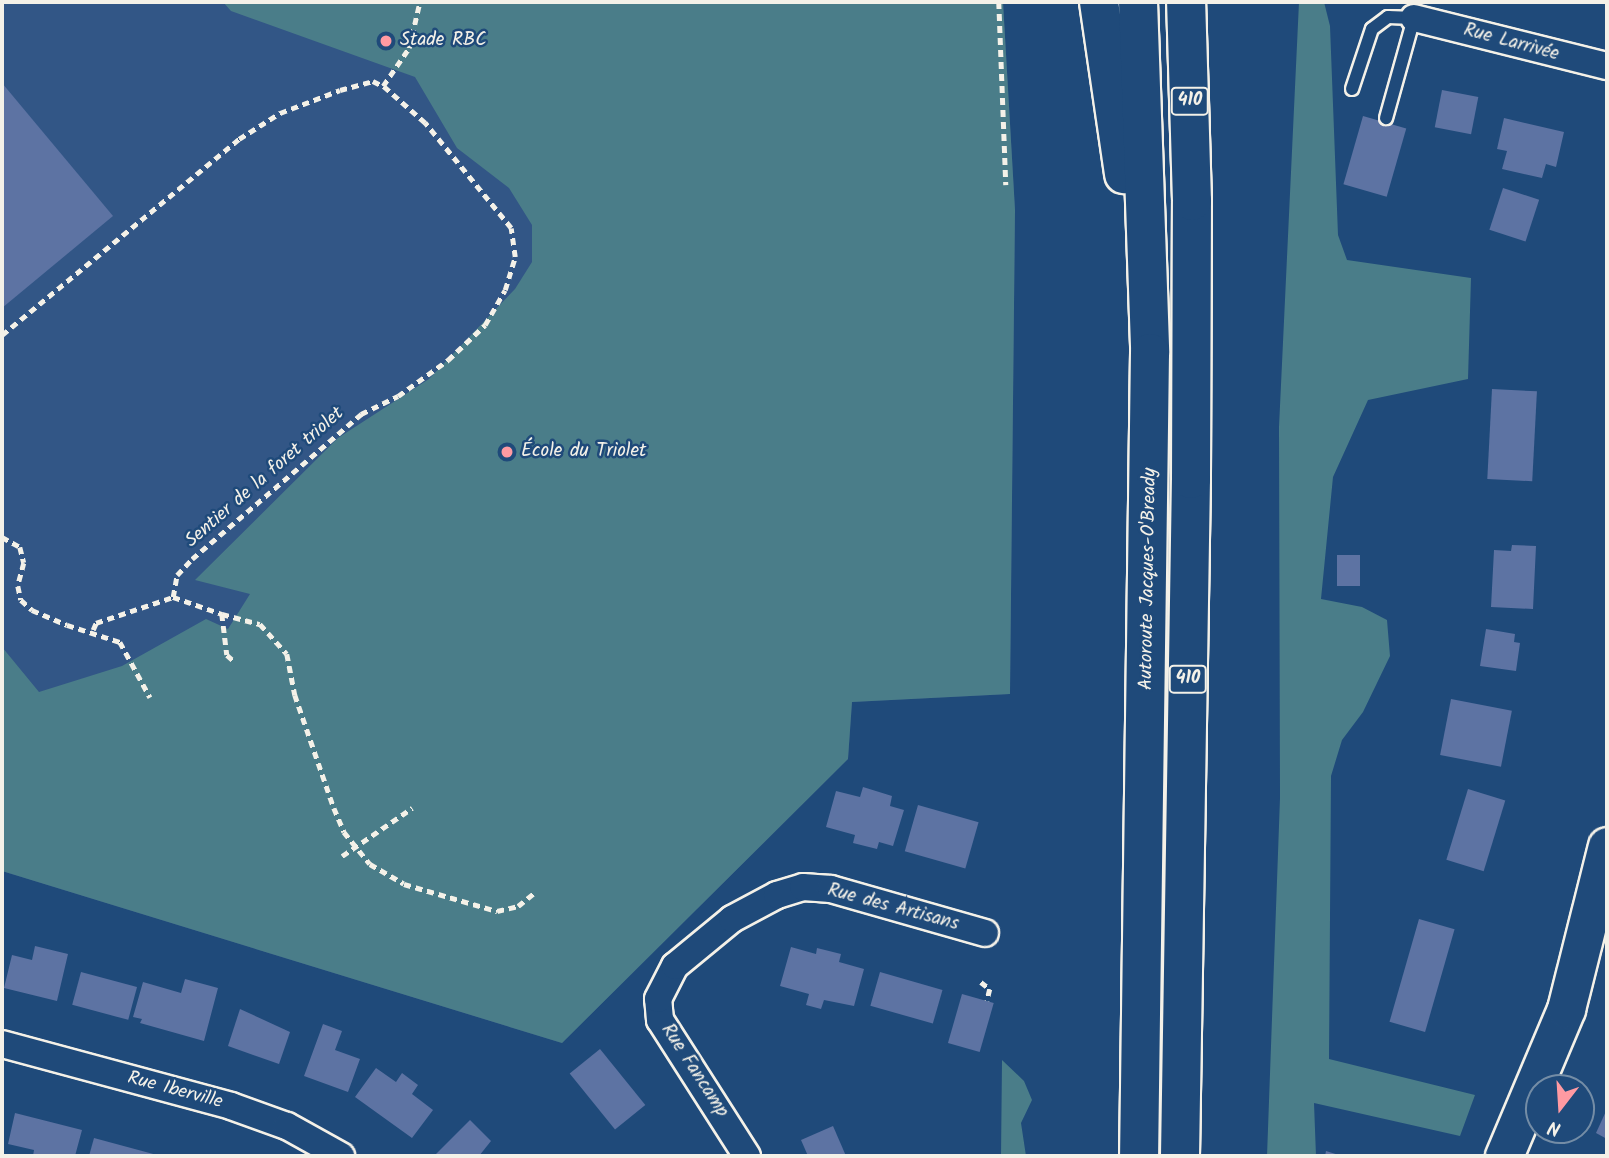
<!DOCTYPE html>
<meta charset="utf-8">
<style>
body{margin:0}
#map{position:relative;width:1609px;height:1158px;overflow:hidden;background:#1f4a7a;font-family:Kalam,sans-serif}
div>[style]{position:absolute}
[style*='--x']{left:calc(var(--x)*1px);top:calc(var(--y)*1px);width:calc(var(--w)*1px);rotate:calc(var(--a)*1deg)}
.built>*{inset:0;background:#325686}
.green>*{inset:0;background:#4a7d89}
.building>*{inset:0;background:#5d73a3;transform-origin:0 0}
.path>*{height:4.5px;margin-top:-2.25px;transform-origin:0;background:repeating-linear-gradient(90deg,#f4f1e8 0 7px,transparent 0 12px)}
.roads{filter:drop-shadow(2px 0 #f4f1e8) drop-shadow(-2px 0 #f4f1e8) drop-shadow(0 2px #f4f1e8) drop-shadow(0 -2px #f4f1e8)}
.lane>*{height:12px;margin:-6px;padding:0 6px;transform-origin:6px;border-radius:6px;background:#1f4a7a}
.street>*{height:26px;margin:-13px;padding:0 13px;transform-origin:13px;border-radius:13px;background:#1f4a7a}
.secondary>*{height:37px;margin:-18.5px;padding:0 18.5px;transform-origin:18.5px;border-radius:18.5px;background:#1f4a7a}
.highway>*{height:38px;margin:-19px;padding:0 19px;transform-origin:19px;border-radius:19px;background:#1f4a7a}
.dots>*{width:19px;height:19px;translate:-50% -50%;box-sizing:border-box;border:4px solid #1f4a7a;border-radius:50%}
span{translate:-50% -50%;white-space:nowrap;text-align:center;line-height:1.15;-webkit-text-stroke:5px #1f4a7a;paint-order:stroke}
.shield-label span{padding:2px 5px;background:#1f4a7a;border:2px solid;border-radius:5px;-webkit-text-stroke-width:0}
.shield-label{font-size:18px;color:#f4f1e8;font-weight:700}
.poi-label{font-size:19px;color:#f4f1e8}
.left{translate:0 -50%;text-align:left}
.street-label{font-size:19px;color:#f4f1e8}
.frame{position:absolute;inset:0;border:4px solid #f4f1e8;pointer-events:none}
.north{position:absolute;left:1525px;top:1074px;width:70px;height:70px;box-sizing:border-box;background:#1f4a7a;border:2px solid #748da6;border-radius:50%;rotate:197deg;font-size:19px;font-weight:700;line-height:28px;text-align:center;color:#f4f1e8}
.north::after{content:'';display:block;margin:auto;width:24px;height:32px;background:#ff9aa2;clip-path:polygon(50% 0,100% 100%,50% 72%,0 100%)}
</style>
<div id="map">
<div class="built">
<i style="clip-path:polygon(2px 2px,1003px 2px,1015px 210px,1010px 694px,852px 702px,848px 759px,562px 1043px,2px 871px)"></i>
</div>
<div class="green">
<i style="clip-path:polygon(223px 2px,1003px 2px,1015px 210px,1010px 694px,852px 702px,848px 759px,562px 1043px,2px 871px,2px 647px,39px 692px,122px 666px,206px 619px,228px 629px,250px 594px,195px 580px,338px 438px,429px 379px,515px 289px,532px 262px,532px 225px,509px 188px,457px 148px,415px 77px,231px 11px)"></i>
<i style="clip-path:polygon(1299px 2px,1324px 2px,1330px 26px,1338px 235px,1347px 260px,1471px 278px,1468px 379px,1368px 400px,1333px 477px,1321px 599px,1362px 607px,1387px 620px,1390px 656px,1363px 712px,1342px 740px,1331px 776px,1329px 1059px,1475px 1095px,1460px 1136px,1314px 1103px,1316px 1156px,1267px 1156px,1280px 798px,1279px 427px)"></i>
<i style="clip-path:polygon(1002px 1060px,1024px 1081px,1032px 1100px,1021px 1123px,1026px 1156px,1001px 1156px)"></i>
</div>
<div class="building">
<i style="clip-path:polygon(2px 83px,113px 216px,2px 308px)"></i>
<i style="left:1442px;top:90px;width:37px;height:38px;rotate:11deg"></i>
<i style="left:1363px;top:116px;width:45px;height:71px;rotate:16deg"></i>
<i style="clip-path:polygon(1504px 118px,1564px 132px,1556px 167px,1546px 164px,1542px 178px,1502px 169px,1507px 151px,1497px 149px)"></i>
<i style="left:1503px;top:188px;width:38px;height:44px;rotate:18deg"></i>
<i style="left:1492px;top:389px;width:45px;height:90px;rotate:3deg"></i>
<i style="clip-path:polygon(1512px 545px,1536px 546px,1533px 609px,1491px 607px,1494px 550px,1511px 551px)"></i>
<i style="left:1337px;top:555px;width:23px;height:31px"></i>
<i style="clip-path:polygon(1486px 629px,1515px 634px,1514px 642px,1520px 643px,1516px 671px,1480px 666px)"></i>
<i style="left:1451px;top:699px;width:62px;height:57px;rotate:11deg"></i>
<i style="clip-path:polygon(863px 787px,892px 796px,890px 806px,904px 810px,893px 846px,879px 842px,877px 849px,853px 843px,855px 835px,826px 827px,836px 791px,860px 797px)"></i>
<i style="left:1468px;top:789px;width:39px;height:74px;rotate:17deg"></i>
<i style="left:918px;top:805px;width:63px;height:48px;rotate:16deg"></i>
<i style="left:1419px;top:919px;width:37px;height:107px;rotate:16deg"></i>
<i style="clip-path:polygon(35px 946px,68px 954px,57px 1001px,4px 988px,12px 955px,32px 960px)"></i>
<i style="clip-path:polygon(791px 947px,816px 954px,817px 948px,841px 954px,839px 962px,864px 969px,854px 1006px,824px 1000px,821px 1009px,806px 1005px,809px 994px,780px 986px)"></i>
<i style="left:81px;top:972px;width:58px;height:34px;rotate:15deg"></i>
<i style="left:880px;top:972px;width:65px;height:35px;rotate:16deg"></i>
<i style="clip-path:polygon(185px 979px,218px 988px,204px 1041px,140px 1023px,142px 1019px,133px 1017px,143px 982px,181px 993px)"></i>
<i style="left:962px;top:994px;width:33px;height:51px;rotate:16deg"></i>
<i style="clip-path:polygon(240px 1009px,290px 1032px,279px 1064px,228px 1046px)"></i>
<i style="clip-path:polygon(323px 1024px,342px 1031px,335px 1050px,360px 1059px,348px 1092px,304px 1076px)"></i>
<i style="left:600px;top:1049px;width:72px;height:39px;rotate:51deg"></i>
<i style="clip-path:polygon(376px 1068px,396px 1082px,402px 1073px,418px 1085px,412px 1094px,433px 1110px,412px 1138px,355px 1097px)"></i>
<i style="clip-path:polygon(1607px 1109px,1607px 1139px,1596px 1133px)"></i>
<i style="clip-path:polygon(15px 1113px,82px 1130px,75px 1156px,33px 1156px,34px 1150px,8px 1144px)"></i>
<i style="clip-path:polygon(470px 1120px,491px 1141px,479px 1156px,434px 1156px)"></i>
<i style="clip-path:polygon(833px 1126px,846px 1156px,808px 1156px,801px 1140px)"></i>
<i style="clip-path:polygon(94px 1138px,157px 1155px,157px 1156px,89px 1156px)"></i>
<i style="clip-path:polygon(1326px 1151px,1342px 1156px,1325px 1156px)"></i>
</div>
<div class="path">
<i style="--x:999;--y:2;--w:183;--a:87.8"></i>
<i style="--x:2;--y:335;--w:308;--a:-39.6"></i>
<i style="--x:239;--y:139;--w:49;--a:-32.4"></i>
<i style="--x:280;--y:113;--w:64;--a:-21"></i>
<i style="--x:340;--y:90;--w:34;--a:-15"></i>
<i style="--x:373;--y:81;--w:11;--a:27"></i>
<i style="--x:2;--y:537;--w:21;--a:29"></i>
<i style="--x:20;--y:547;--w:16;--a:76"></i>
<i style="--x:24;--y:563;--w:24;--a:105"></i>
<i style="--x:18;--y:586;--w:14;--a:78"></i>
<i style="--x:21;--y:600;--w:15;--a:42"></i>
<i style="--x:32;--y:610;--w:38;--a:23"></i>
<i style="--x:67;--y:625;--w:56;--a:17.8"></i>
<i style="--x:120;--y:642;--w:63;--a:61.4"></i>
<i style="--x:173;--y:597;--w:22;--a:-80"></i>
<i style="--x:177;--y:575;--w:22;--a:-47"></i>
<i style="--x:192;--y:559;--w:223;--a:-40.6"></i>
<i style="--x:361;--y:414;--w:41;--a:-25.9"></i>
<i style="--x:398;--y:396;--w:62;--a:-35.8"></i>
<i style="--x:448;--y:360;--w:51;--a:-43.4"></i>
<i style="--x:485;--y:325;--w:40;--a:-60.3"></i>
<i style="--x:505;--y:290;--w:34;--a:-73"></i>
<i style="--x:515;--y:257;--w:29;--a:-98"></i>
<i style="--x:511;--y:228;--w:136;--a:-129.3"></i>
<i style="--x:425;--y:123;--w:56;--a:-138.6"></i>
<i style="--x:383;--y:86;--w:46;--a:-55.6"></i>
<i style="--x:409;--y:48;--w:44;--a:-76.9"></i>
<i style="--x:222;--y:614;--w:39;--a:15"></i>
<i style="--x:260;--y:624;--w:40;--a:48"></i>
<i style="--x:287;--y:654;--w:42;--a:79"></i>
<i style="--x:295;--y:695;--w:120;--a:71"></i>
<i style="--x:334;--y:808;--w:26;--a:67"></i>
<i style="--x:344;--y:832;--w:41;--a:50.9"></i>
<i style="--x:370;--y:864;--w:39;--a:30"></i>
<i style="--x:404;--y:884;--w:97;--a:16.2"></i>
<i style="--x:497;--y:911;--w:22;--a:-13"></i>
<i style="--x:518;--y:906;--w:22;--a:-39"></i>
<i style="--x:93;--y:630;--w:8;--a:-67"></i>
<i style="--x:96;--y:623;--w:81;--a:-18.7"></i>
<i style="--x:173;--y:597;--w:52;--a:19.1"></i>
<i style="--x:222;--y:614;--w:41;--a:83"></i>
<i style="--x:227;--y:655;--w:9;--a:41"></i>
<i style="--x:342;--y:856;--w:85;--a:-34.4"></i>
<i style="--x:981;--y:982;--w:11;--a:38"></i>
<i style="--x:990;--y:989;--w:12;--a:104"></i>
</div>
<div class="roads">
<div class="lane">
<i style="--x:1352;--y:89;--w:63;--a:-71.6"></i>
<i style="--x:1372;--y:29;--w:20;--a:-37"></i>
<i style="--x:1388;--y:17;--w:26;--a:2"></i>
<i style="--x:1414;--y:18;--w:104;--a:105.6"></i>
</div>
<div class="street">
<i style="--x:1414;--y:18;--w:199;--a:14"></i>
<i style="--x:2;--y:1044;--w:237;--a:15.1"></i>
<i style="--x:231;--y:1106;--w:59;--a:19.7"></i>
<i style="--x:287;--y:1126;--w:62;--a:29.1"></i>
<i style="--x:747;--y:1156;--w:161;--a:-122.6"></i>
<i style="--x:660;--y:1020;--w:21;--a:-95"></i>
<i style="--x:658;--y:999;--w:37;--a:-63"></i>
<i style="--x:675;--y:966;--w:74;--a:-39.5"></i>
<i style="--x:732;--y:919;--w:51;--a:-28.1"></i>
<i style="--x:777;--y:895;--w:27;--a:-17"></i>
<i style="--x:803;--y:887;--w:28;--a:4"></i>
<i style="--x:831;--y:889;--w:160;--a:15.9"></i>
</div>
<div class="secondary">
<i style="--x:1504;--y:1156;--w:160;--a:-67.1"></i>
<i style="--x:1566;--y:1009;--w:168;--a:-75.9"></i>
</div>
<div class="highway">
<i style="--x:1099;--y:2;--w:174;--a:81.7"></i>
<i style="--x:1138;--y:2;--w:351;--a:88"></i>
<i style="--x:1150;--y:353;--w:803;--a:90.78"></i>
<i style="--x:1180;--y:1156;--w:677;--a:-89.07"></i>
<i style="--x:1191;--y:479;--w:278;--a:-89.8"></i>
<i style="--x:1192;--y:201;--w:199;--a:-91.7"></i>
</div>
</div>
<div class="dots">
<i style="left:386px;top:41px;background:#ff9aa2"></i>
<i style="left:507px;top:452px;background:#ff9aa2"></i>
</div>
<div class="shield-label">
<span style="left:1190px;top:101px">410</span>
<span style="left:1188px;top:679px">410</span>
</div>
<div class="poi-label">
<span class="left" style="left:400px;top:41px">Stade RBC</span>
<span class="left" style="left:521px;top:452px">École du Triolet</span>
</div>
<div class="street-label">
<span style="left:1511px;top:43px;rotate:15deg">Rue Larrivée</span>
<span style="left:265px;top:478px;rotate:-41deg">Sentier de la foret triolet</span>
<span style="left:1149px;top:579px;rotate:-89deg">Autoroute Jacques-O'Bready</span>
<span style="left:893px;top:908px;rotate:15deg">Rue des Artisans</span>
<span style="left:694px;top:1071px;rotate:57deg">Rue Fancamp</span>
<span style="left:175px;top:1091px;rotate:15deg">Rue Iberville</span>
</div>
<div class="frame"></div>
<div class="north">N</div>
</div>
